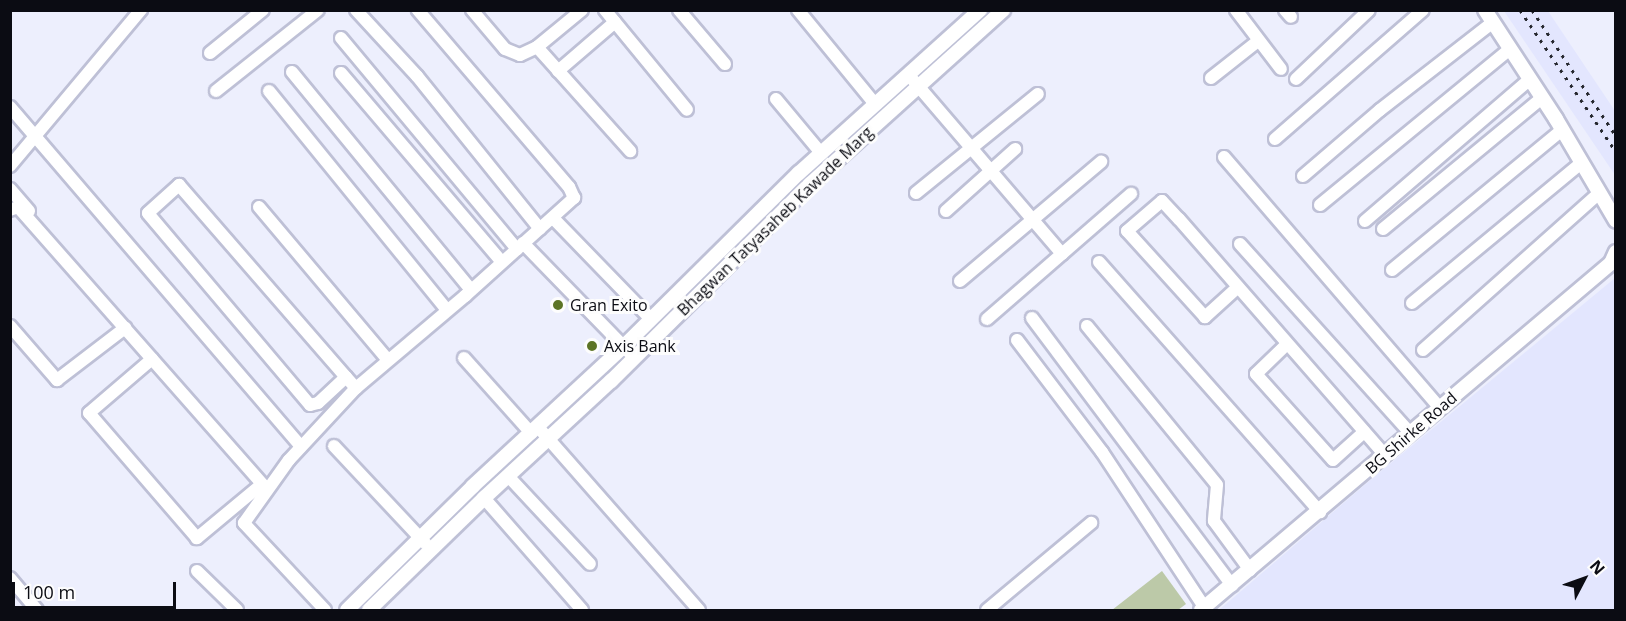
<!DOCTYPE html>
<style>
body{margin:0}
#map{position:relative;width:1626px;height:621px;overflow:hidden;background:#edeffd;font-family:"Open Sans",sans-serif}
div>[style]{position:absolute}
[style*='--x']{left:calc(var(--x)*1px);top:calc(var(--y)*1px);width:calc(var(--w)*1px);rotate:calc(var(--a)*1deg)}
.built>*{inset:0;background:#e3e6fe}
.green>*{inset:0;background:#bcc9a8}
.roads{filter:drop-shadow(2px 0 #bec0d6) drop-shadow(-2px 0 #bec0d6) drop-shadow(0 2px #bec0d6) drop-shadow(0 -2px #bec0d6)}
.minor>*{height:12px;margin:-6px;padding:0 6px;transform-origin:6px;border-radius:6px;background:#fff}
.tertiary>*{height:14px;margin:-7px;padding:0 7px;transform-origin:7px;border-radius:7px;background:#fff}
.rail>*{height:3px;margin-top:-1.5px;transform-origin:0;background:repeating-linear-gradient(90deg,#25272e 0 3px,transparent 0 9px)}
.dots>*{width:16px;height:16px;translate:-50% -50%;box-sizing:border-box;border:3px solid #fdfdfd;border-radius:50%}
span{translate:-50% -50%;white-space:nowrap;text-align:center;line-height:1.15;-webkit-text-stroke:6px #fdfdfd;paint-order:stroke}
.street-label{font-size:16px;color:#0b0c13}
.poi-label{font-size:16px;color:#0b0c13}
.left{translate:0 -50%;text-align:left}
.frame{position:absolute;inset:0;border:12px solid #0b0c13;pointer-events:none}
.north{position:absolute;left:1554px;top:549px;width:60px;height:60px;-webkit-text-stroke:4px #fdfdfd;paint-order:stroke;rotate:49deg;font-size:16px;font-weight:700;line-height:24px;text-align:center;color:#0b0c13}
.north::after{content:'';display:block;margin:auto;width:21px;height:27px;background:#0b0c13;clip-path:polygon(50% 0,100% 100%,50% 72%,0 100%)}
.scale{position:absolute;left:12px;top:582px;width:164px;height:27px;box-sizing:border-box;border:3px solid #0b0c13;border-top:0;padding-left:8px;font-size:18px;line-height:21px;white-space:nowrap;color:#0b0c13;-webkit-text-stroke:4px #fdfdfd;paint-order:stroke}
</style>
<div id="map">
<div class="built">
<i style="clip-path:polygon(1504px 11px,1548px 11px,1615px 111px,1615px 175px)"></i>
<i style="clip-path:polygon(1615px 278px,1615px 610px,1219px 610px,1368px 482px)"></i>
</div>
<div class="green">
<i style="clip-path:polygon(1162px 571px,1186px 604px,1178px 610px,1112px 610px)"></i>
</div>
<div class="roads">
<div class="minor">
<i style="--x:356;--y:10;--w:90;--a:47.3"></i>
<i style="--x:417;--y:76;--w:196;--a:51.2"></i>
<i style="--x:472;--y:10;--w:51;--a:49.8"></i>
<i style="--x:505;--y:49;--w:16;--a:22"></i>
<i style="--x:520;--y:55;--w:19;--a:-25"></i>
<i style="--x:537;--y:47;--w:58;--a:-39.4"></i>
<i style="--x:605;--y:10;--w:129;--a:50.6"></i>
<i style="--x:679;--y:10;--w:71;--a:49.6"></i>
<i style="--x:798;--y:10;--w:122;--a:50.7"></i>
<i style="--x:1236;--y:10;--w:74;--a:52.7"></i>
<i style="--x:1285;--y:10;--w:9;--a:49"></i>
<i style="--x:341;--y:38;--w:275;--a:50.2"></i>
<i style="--x:537;--y:47;--w:140;--a:48.2"></i>
<i style="--x:210;--y:53;--w:68;--a:-39.1"></i>
<i style="--x:558;--y:71;--w:75;--a:-40.7"></i>
<i style="--x:292;--y:72;--w:282;--a:50.6"></i>
<i style="--x:341;--y:73;--w:248;--a:49.6"></i>
<i style="--x:1211;--y:78;--w:60;--a:-38.2"></i>
<i style="--x:1296;--y:79;--w:100;--a:-43.4"></i>
<i style="--x:913;--y:80;--w:229;--a:49.4"></i>
<i style="--x:216;--y:91;--w:130;--a:-38.5"></i>
<i style="--x:269;--y:91;--w:282;--a:50.9"></i>
<i style="--x:776;--y:99;--w:70;--a:50.2"></i>
<i style="--x:10;--y:107;--w:447;--a:49.4"></i>
<i style="--x:1275;--y:139;--w:196;--a:-41.1"></i>
<i style="--x:1224;--y:157;--w:331;--a:49.3"></i>
<i style="--x:10;--y:166;--w:204;--a:-50"></i>
<i style="--x:1303;--y:176;--w:101;--a:-40.6"></i>
<i style="--x:1380;--y:110;--w:143;--a:-37.9"></i>
<i style="--x:10;--y:189;--w:29;--a:49"></i>
<i style="--x:916;--y:193;--w:157;--a:-39.1"></i>
<i style="--x:1320;--y:205;--w:246;--a:-39.4"></i>
<i style="--x:259;--y:207;--w:200;--a:49.9"></i>
<i style="--x:10;--y:210;--w:9;--a:-21"></i>
<i style="--x:18;--y:207;--w:369;--a:48.6"></i>
<i style="--x:262;--y:484;--w:85;--a:140.3"></i>
<i style="--x:197;--y:538;--w:165;--a:-130.8"></i>
<i style="--x:89;--y:413;--w:83;--a:-40.6"></i>
<i style="--x:946;--y:211;--w:93;--a:-41.9"></i>
<i style="--x:553;--y:218;--w:141;--a:45.9"></i>
<i style="--x:1365;--y:221;--w:218;--a:-40.7"></i>
<i style="--x:1383;--y:229;--w:206;--a:-39.5"></i>
<i style="--x:523;--y:243;--w:159;--a:45.8"></i>
<i style="--x:1240;--y:244;--w:254;--a:48"></i>
<i style="--x:1099;--y:262;--w:334;--a:48.5"></i>
<i style="--x:1392;--y:270;--w:220;--a:-39.5"></i>
<i style="--x:960;--y:281;--w:185;--a:-40.2"></i>
<i style="--x:1238;--y:287;--w:45;--a:137.7"></i>
<i style="--x:1205;--y:317;--w:116;--a:-132.2"></i>
<i style="--x:1127;--y:231;--w:46;--a:-40.6"></i>
<i style="--x:1162;--y:201;--w:25;--a:47"></i>
<i style="--x:1179;--y:219;--w:313;--a:48.9"></i>
<i style="--x:1412;--y:303;--w:219;--a:-39.6"></i>
<i style="--x:1032;--y:318;--w:334;--a:53.2"></i>
<i style="--x:987;--y:319;--w:191;--a:-41"></i>
<i style="--x:10;--y:326;--w:72;--a:49"></i>
<i style="--x:57;--y:380;--w:86;--a:-37.4"></i>
<i style="--x:1087;--y:326;--w:205;--a:50.7"></i>
<i style="--x:1217;--y:485;--w:36;--a:95"></i>
<i style="--x:1214;--y:521;--w:61;--a:53.7"></i>
<i style="--x:1017;--y:340;--w:141;--a:52.8"></i>
<i style="--x:1102;--y:452;--w:187;--a:56.6"></i>
<i style="--x:1287;--y:344;--w:43;--a:135.9"></i>
<i style="--x:1256;--y:374;--w:115;--a:48.2"></i>
<i style="--x:1333;--y:460;--w:42;--a:-42.1"></i>
<i style="--x:1423;--y:350;--w:236;--a:-41.7"></i>
<i style="--x:464;--y:358;--w:101;--a:48.2"></i>
<i style="--x:346;--y:377;--w:38;--a:137"></i>
<i style="--x:318;--y:403;--w:8;--a:166"></i>
<i style="--x:310;--y:405;--w:251;--a:-130.2"></i>
<i style="--x:148;--y:213;--w:42;--a:-42.1"></i>
<i style="--x:179;--y:185;--w:254;--a:49"></i>
<i style="--x:346;--y:377;--w:15;--a:48"></i>
<i style="--x:538;--y:427;--w:244;--a:48.7"></i>
<i style="--x:334;--y:446;--w:134;--a:46.8"></i>
<i style="--x:508;--y:476;--w:120;--a:47"></i>
<i style="--x:484;--y:498;--w:149;--a:48.8"></i>
<i style="--x:197;--y:571;--w:56;--a:44.3"></i>
<i style="--x:10;--y:578;--w:42;--a:49.8"></i>
<i style="--x:325;--y:610;--w:119;--a:-133"></i>
<i style="--x:244;--y:523;--w:77;--a:-54.5"></i>
<i style="--x:289;--y:460;--w:98;--a:-47.1"></i>
<i style="--x:356;--y:388;--w:143;--a:-40.2"></i>
<i style="--x:465;--y:296;--w:147;--a:-42"></i>
<i style="--x:574;--y:198;--w:12;--a:-114"></i>
<i style="--x:569;--y:187;--w:233;--a:-130.5"></i>
<i style="--x:987;--y:610;--w:136;--a:-39.9"></i>
</div>
<div class="tertiary">
<i style="--x:1485;--y:10;--w:130;--a:56.9"></i>
<i style="--x:1556;--y:119;--w:118;--a:59.5"></i>
<i style="--x:347;--y:610;--w:177;--a:-44.5"></i>
<i style="--x:473;--y:486;--w:205;--a:-42.8"></i>
<i style="--x:623;--y:347;--w:247;--a:-44.7"></i>
<i style="--x:799;--y:173;--w:244;--a:-42"></i>
<i style="--x:369;--y:610;--w:161;--a:-44.2"></i>
<i style="--x:484;--y:498;--w:173;--a:-42.7"></i>
<i style="--x:611;--y:381;--w:280;--a:-44.7"></i>
<i style="--x:810;--y:184;--w:260;--a:-42"></i>
<i style="--x:1201;--y:610;--w:537;--a:-40.24"></i>
<i style="--x:1611;--y:263;--w:12;--a:-66"></i>
</div>
</div>
<div class="rail">
<i style="--x:1520;--y:10;--w:171;--a:55.9"></i>
<i style="--x:1532;--y:10;--w:151;--a:56.3"></i>
</div>
<div class="dots">
<i style="left:558px;top:305px;background:#5c7426"></i>
<i style="left:592px;top:346px;background:#5c7426"></i>
</div>
<div class="street-label">
<span style="left:775px;top:221px;rotate:-44deg">Bhagwan Tatyasaheb Kawade Marg</span>
<span style="left:1411px;top:433px;rotate:-41deg">BG Shirke Road</span>
</div>
<div class="poi-label">
<span class="left" style="left:570px;top:305px">Gran Exito</span>
<span class="left" style="left:604px;top:346px">Axis Bank</span>
</div>
<div class="frame"></div>
<div class="north">N</div>
<div class="scale">100 m</div>
</div>
